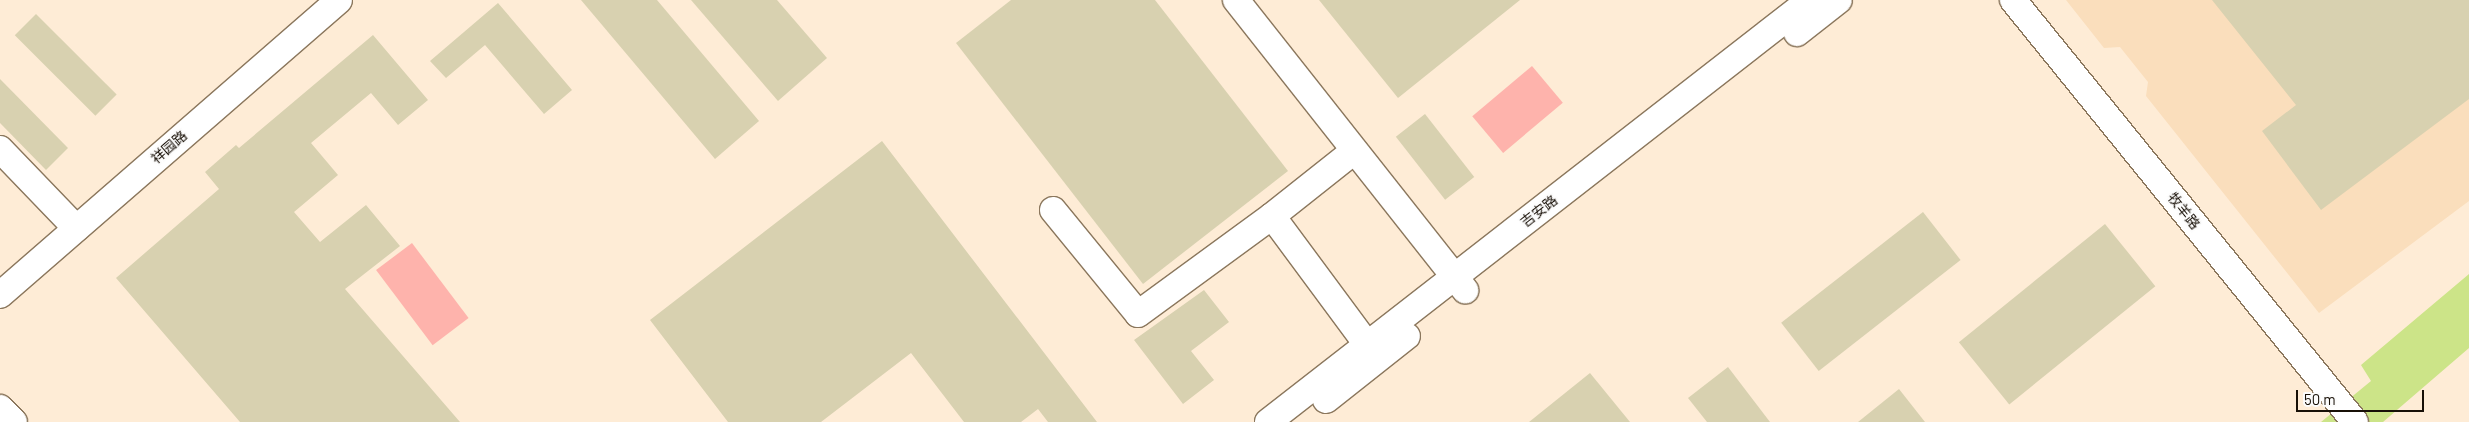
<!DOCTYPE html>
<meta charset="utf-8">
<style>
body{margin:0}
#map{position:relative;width:2469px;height:422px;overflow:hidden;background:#feecd6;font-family:Barlow,"Noto Sans SC",sans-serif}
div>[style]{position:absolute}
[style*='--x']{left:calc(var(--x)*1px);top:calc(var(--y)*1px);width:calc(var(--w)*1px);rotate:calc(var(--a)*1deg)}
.built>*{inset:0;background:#fadebc}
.green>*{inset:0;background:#feb3ac;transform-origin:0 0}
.water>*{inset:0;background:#cce488}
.building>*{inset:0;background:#d8d1b0;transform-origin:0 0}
.roads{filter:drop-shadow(1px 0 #8b775d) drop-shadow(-1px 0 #8b775d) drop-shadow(0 1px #8b775d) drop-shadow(0 -1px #8b775d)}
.minor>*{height:26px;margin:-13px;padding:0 13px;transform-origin:13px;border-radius:13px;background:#fff}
.highway>*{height:28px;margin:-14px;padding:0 14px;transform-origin:14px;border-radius:14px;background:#fff}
span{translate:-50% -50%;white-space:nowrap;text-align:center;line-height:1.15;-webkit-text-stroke:4px #fcfcfc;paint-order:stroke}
.street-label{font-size:14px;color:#181007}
.scale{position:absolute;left:2296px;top:390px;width:128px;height:22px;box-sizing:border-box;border:2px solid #181007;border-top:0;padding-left:6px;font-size:15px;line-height:18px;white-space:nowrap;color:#181007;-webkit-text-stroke:4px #fcfcfc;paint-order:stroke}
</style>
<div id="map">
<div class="built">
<i style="clip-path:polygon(2066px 0,2469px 0,2469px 201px,2319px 313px,2146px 96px,2148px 82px,2120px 47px,2104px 48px)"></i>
</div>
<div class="green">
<i style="left:1532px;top:66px;width:48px;height:78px;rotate:50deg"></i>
<i style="left:412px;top:243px;width:94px;height:45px;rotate:53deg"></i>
</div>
<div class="water">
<i style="clip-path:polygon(2469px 274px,2469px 348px,2383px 422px,2321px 422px,2371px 381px,2361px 365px)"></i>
</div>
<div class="building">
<i style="clip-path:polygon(581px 0,657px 0,759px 121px,715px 159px)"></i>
<i style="clip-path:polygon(691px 0,777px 0,827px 58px,778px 101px)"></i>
<i style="clip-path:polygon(1011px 0,1155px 0,1288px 171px,1143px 284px,956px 43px)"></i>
<i style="clip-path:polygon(1319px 0,1520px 0,1398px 98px)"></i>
<i style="clip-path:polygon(2212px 0,2469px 0,2469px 99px,2321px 210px,2262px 131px,2296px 105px)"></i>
<i style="clip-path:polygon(498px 3px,572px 90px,544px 114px,485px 45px,446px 78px,430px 61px)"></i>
<i style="left:36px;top:14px;width:114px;height:30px;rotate:45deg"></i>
<i style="clip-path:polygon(373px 35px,428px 100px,398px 125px,371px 93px,311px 143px,338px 175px,294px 212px,320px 242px,366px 205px,400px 246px,345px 289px,460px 422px,240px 422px,116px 278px,219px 189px,205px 172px,236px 145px,239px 148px)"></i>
<i style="clip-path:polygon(0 79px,68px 148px,46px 170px,0 123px)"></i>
<i style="left:1425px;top:114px;width:80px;height:37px;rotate:52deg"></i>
<i style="clip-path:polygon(882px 141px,1071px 388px,1097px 422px,1048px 422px,1038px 409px,1021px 422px,964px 422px,911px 353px,821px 422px,728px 422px,650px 320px)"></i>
<i style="left:1923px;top:212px;width:61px;height:180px;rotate:52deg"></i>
<i style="left:2105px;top:224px;width:80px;height:188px;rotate:51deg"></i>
<i style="clip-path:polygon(1204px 290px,1229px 322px,1191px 351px,1214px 380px,1183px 404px,1134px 340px)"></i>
<i style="clip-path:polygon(1728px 367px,1770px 422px,1707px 422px,1688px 398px)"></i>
<i style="clip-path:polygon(1590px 373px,1630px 422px,1529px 422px)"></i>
<i style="clip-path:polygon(1899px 389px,1925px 422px,1858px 422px)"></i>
</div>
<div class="roads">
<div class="minor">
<i style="--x:1236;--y:0;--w:370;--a:51.7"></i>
<i style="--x:2013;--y:0;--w:543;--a:50.98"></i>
<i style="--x:1797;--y:33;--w:53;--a:-38.2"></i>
<i style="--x:0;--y:149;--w:110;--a:46.1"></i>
<i style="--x:1053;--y:210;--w:134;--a:50.7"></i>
<i style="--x:1138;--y:314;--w:166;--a:-36.2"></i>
<i style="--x:1272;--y:216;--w:105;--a:-38.4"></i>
<i style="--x:1272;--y:216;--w:177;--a:53.5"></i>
<i style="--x:0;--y:295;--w:449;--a:-41"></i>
<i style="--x:1326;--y:400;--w:103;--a:-38.3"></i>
<i style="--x:1268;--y:422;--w:687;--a:-37.9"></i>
</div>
<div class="highway">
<i style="--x:0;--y:409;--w:18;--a:45"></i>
</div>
</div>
<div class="street-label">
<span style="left:169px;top:147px;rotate:-41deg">祥园路</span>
<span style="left:1539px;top:211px;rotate:-38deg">吉安路</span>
<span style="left:2184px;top:211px;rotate:51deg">牧羊路</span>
</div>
<div class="scale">50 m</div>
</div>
